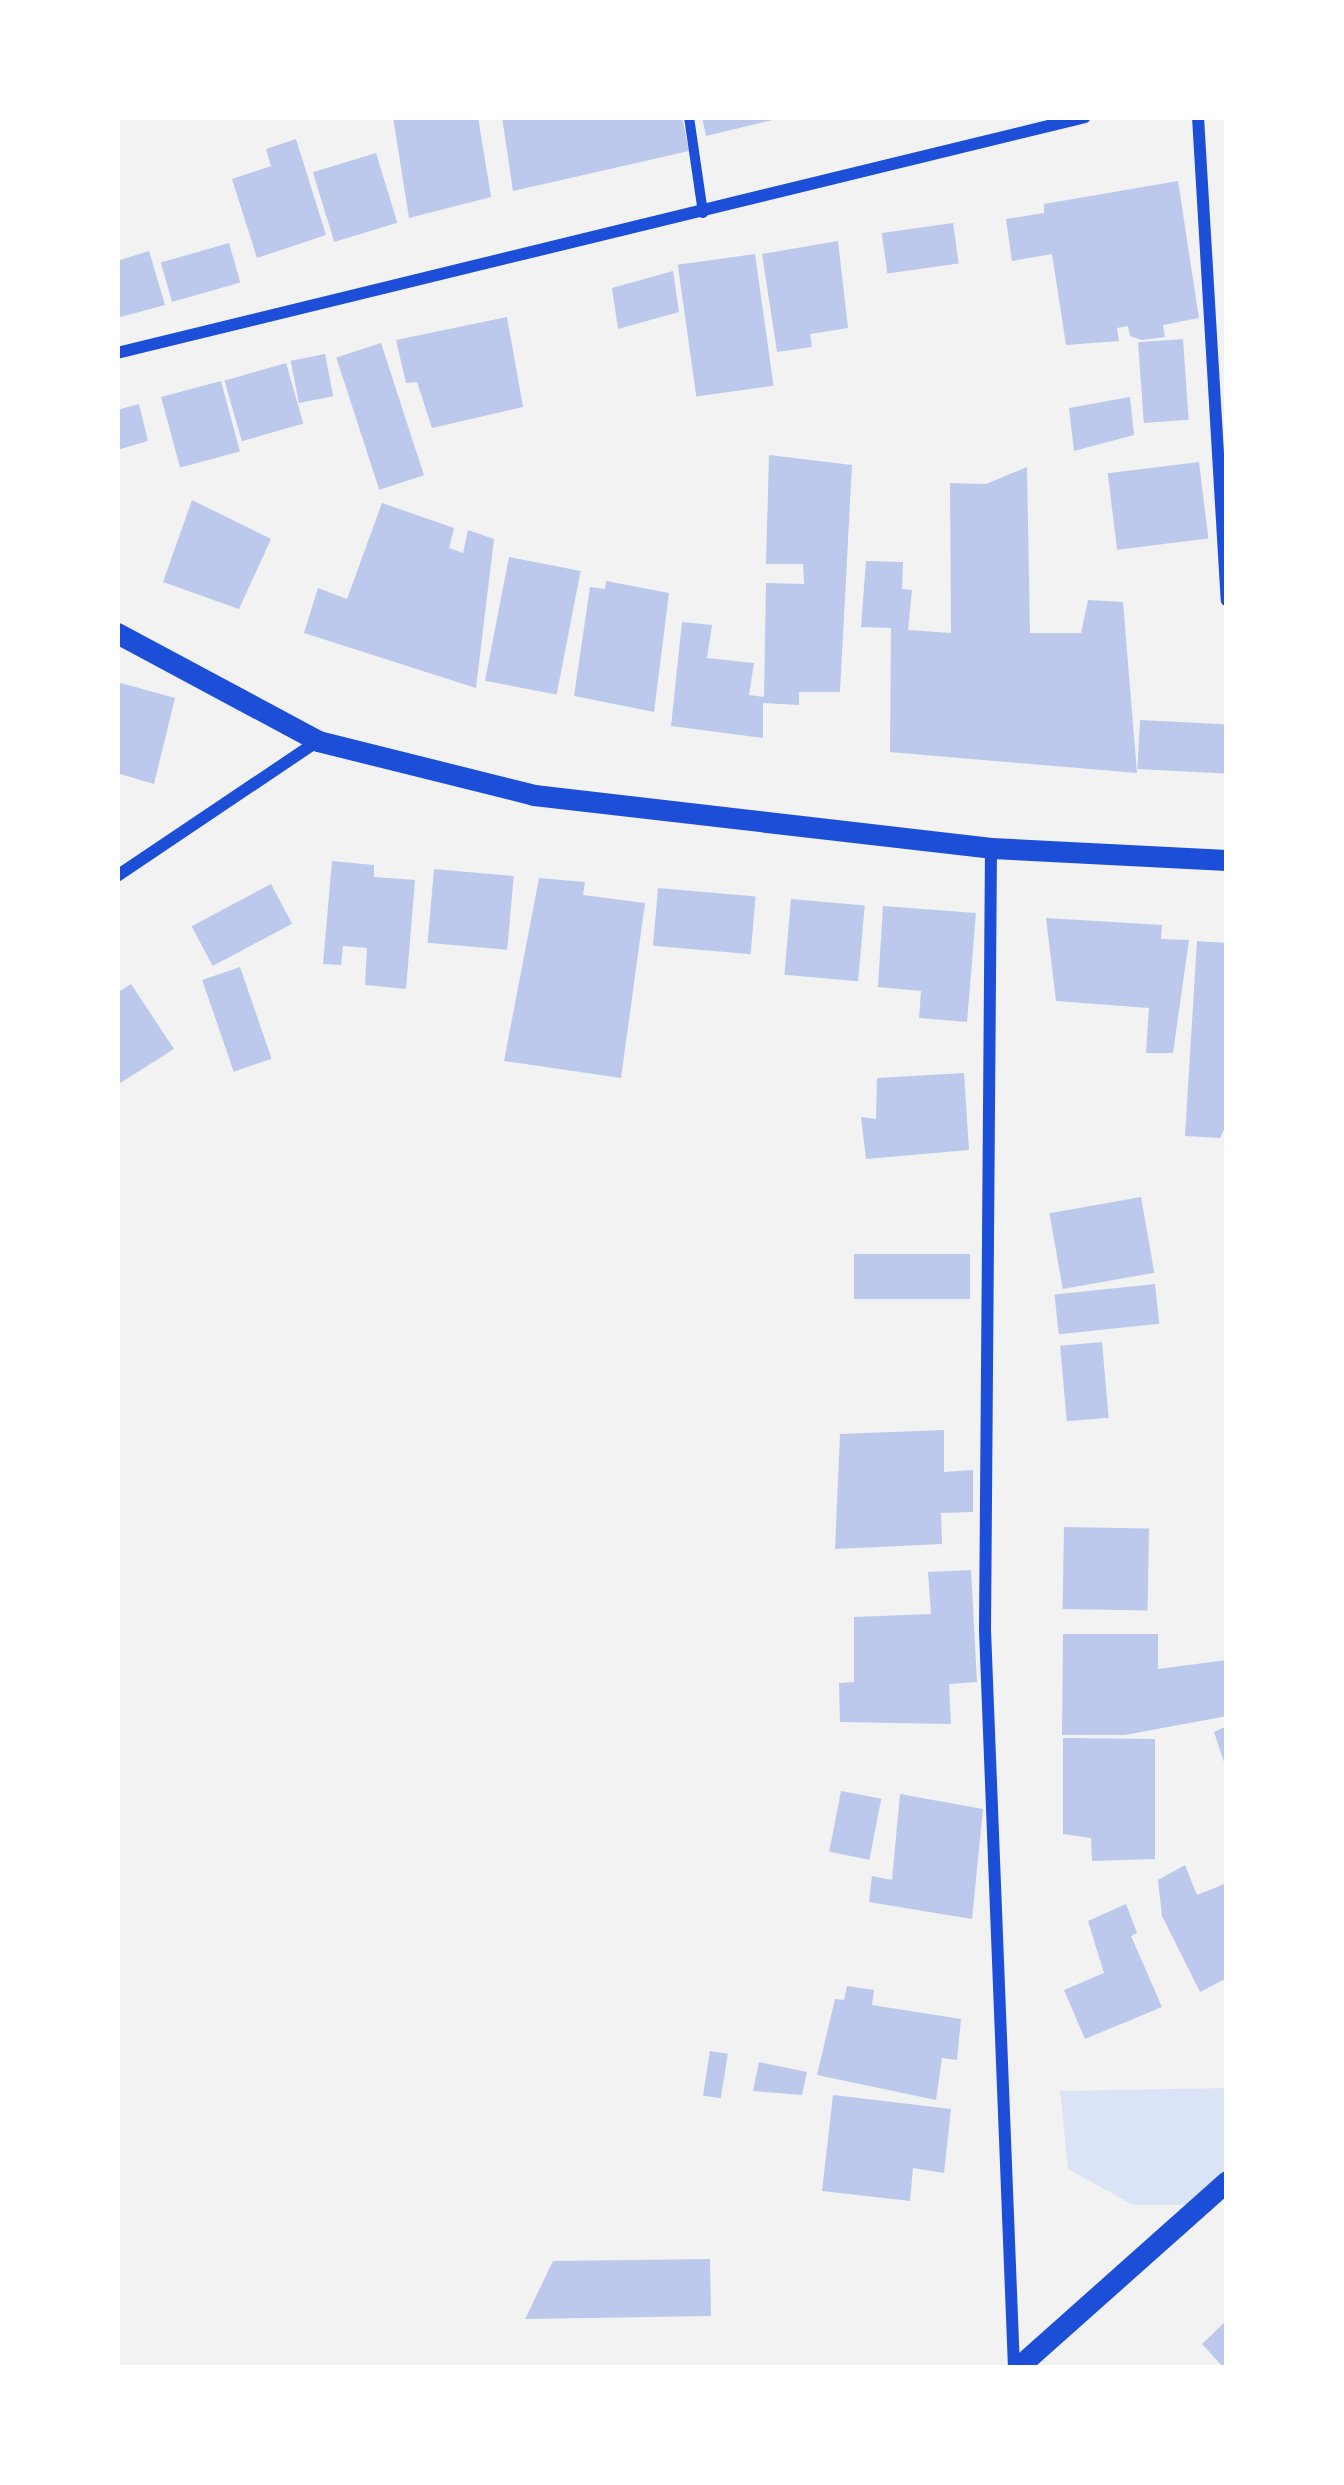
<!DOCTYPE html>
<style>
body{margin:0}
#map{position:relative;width:1344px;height:2485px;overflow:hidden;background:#f2f2f2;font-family:"Crimson Pro",serif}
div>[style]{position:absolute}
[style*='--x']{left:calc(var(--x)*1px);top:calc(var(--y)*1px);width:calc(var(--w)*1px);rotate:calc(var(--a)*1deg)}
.green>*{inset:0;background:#dbe4f7}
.building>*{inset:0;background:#bdc9ec;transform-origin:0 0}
.pedestrian>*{height:10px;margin:-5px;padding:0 5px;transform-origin:5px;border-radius:5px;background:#1d4ed8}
.minor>*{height:12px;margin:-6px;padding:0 6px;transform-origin:6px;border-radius:6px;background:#1d4ed8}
.tertiary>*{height:21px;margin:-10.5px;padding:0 10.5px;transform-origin:10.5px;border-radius:10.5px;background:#1d4ed8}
span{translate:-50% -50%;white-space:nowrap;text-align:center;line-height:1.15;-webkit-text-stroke:9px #fff;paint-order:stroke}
.frame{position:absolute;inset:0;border:120px solid #fff;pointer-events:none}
</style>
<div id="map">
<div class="green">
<i style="clip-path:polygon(1227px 2088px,1227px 2168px,1189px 2205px,1133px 2205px,1068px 2169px,1060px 2091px)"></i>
</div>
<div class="building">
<i style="clip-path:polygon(393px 117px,478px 117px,491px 197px,409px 218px)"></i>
<i style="clip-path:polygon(502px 117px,682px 117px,689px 151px,513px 191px)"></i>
<i style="clip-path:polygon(702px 117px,777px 117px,777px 119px,706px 136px)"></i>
<i style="clip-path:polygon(296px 139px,326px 235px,257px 258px,232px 179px,271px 166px,266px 149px)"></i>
<i style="left:376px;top:153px;width:73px;height:66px;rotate:73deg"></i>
<i style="clip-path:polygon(1178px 181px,1199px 318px,1163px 325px,1165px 337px,1141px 340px,1130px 336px,1128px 326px,1117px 328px,1119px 341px,1066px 345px,1052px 254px,1012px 261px,1006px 219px,1044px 213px,1044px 204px)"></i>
<i style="left:953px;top:223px;width:41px;height:72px;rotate:82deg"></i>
<i style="clip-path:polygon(838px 241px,848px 328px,810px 334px,812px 347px,777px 352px,762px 254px)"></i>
<i style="left:229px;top:243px;width:41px;height:71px;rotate:74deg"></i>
<i style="clip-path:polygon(149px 251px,165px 305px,117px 318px,117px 261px)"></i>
<i style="left:755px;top:254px;width:133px;height:78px;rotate:82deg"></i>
<i style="clip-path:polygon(673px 271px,679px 312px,618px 329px,612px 288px)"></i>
<i style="clip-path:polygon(507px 317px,523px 407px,432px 428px,417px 382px,406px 383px,396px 340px)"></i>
<i style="left:1183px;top:339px;width:81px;height:45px;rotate:86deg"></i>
<i style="left:381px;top:343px;width:139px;height:47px;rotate:72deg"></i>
<i style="left:325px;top:354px;width:43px;height:35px;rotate:79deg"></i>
<i style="left:286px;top:363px;width:63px;height:64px;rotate:74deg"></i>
<i style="left:221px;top:381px;width:73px;height:62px;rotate:75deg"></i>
<i style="clip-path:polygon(1130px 397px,1134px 435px,1074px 451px,1069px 408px)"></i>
<i style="clip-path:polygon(139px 404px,148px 441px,117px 450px,117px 410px)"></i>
<i style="clip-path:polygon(769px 455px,852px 465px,840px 692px,799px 692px,799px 705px,763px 703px,763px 738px,671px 726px,682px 622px,712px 625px,707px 658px,754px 663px,749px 695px,764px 697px,766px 583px,804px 584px,803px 564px,766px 564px)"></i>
<i style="left:1199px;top:462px;width:77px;height:92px;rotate:83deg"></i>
<i style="clip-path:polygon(1027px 467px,1030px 633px,1081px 633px,1088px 600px,1123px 602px,1137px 773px,890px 752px,891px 628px,861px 627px,866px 561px,903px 562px,902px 589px,912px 590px,908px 630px,951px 633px,950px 483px,986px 484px)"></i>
<i style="clip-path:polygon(192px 500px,271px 539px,239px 609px,163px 582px)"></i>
<i style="clip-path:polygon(382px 503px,454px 528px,449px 548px,463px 553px,468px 530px,494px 539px,476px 688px,304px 633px,318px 588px,347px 599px)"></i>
<i style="left:509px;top:557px;width:73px;height:126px;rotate:11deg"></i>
<i style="clip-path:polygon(606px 581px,669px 593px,654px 712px,574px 696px,590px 587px,605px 589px)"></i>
<i style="clip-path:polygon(117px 682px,175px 698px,154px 784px,117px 773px)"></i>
<i style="left:1140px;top:720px;width:87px;height:49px;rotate:3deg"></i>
<i style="clip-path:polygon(332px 861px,374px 865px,374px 877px,415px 880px,406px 989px,365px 985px,367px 948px,343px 946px,341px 965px,323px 964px)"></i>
<i style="left:434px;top:869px;width:80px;height:74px;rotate:5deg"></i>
<i style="clip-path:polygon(539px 878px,585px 882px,583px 895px,645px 903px,621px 1078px,504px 1061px)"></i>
<i style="left:271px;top:884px;width:45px;height:90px;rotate:62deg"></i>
<i style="left:658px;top:888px;width:98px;height:58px;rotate:5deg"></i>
<i style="left:791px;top:899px;width:74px;height:76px;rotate:5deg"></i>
<i style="clip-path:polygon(883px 906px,976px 913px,967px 1022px,919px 1018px,921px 991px,878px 987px)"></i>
<i style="clip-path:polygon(1046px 918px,1162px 925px,1161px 939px,1189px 940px,1173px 1053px,1146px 1053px,1149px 1008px,1056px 1001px)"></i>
<i style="clip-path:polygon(1197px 941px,1227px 943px,1227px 1123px,1220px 1138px,1185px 1136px)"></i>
<i style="left:240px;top:967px;width:97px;height:40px;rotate:71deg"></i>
<i style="clip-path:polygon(131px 984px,174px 1049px,117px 1085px,117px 993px)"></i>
<i style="clip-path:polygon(964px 1073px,969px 1150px,866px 1159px,861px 1117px,876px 1119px,877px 1078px)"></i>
<i style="left:1141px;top:1197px;width:77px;height:93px;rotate:80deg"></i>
<i style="left:970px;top:1254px;width:45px;height:116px;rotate:90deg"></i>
<i style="left:1155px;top:1284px;width:40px;height:101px;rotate:84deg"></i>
<i style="left:1102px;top:1342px;width:76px;height:42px;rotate:85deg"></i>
<i style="clip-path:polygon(944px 1430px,944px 1472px,973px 1470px,973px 1512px,941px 1513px,942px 1544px,835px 1549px,840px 1434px)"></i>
<i style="left:1064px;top:1527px;width:85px;height:82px;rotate:1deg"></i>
<i style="clip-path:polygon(971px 1570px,977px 1682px,949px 1684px,951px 1724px,840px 1722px,839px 1683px,854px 1682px,854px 1617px,931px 1614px,928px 1572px)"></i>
<i style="clip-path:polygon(1063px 1634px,1158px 1634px,1158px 1669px,1227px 1660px,1227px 1716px,1125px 1735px,1062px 1735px)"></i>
<i style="clip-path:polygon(1227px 1726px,1227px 1768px,1226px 1768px,1214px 1732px)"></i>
<i style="clip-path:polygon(1063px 1738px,1155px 1739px,1155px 1859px,1092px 1861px,1091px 1838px,1063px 1834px)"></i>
<i style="left:841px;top:1791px;width:41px;height:62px;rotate:11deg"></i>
<i style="clip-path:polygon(900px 1794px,983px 1809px,972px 1919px,869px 1902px,872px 1876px,892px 1880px)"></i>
<i style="clip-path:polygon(1185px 1865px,1197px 1895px,1227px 1883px,1227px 1978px,1200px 1992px,1162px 1916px,1158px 1880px)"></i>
<i style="clip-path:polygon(1126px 1904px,1137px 1933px,1131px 1936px,1162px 2007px,1085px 2039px,1064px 1990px,1104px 1973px,1088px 1921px)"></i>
<i style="clip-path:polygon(847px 1986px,874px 1990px,872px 2005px,961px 2019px,957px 2060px,942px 2058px,936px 2100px,817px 2075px,835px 1999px,844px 2000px)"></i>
<i style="left:710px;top:2051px;width:18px;height:45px;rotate:9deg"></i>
<i style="clip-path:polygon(759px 2062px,807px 2072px,802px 2095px,753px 2091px)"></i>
<i style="clip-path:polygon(833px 2095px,951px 2109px,944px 2173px,913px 2168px,910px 2201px,822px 2191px)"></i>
<i style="clip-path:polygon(710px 2259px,711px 2316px,525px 2319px,553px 2261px)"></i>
<i style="clip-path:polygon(1227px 2320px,1227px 2368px,1224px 2368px,1202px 2344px)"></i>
</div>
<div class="pedestrian">
<i style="--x:689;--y:117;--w:97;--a:81.7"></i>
</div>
<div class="minor">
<i style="--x:1198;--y:117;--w:484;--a:86.6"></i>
<i style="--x:117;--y:353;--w:996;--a:-13.7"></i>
<i style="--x:991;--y:848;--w:782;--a:90.44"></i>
<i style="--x:985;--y:1630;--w:739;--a:87.75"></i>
<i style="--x:117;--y:876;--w:242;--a:-33.9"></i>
</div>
<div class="tertiary">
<i style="--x:117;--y:633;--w:228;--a:28.2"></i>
<i style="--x:318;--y:741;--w:223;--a:14"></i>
<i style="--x:534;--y:795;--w:460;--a:6.6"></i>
<i style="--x:991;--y:848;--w:236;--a:2.9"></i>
<i style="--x:1017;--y:2368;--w:281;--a:-41.7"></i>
</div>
<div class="frame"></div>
</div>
